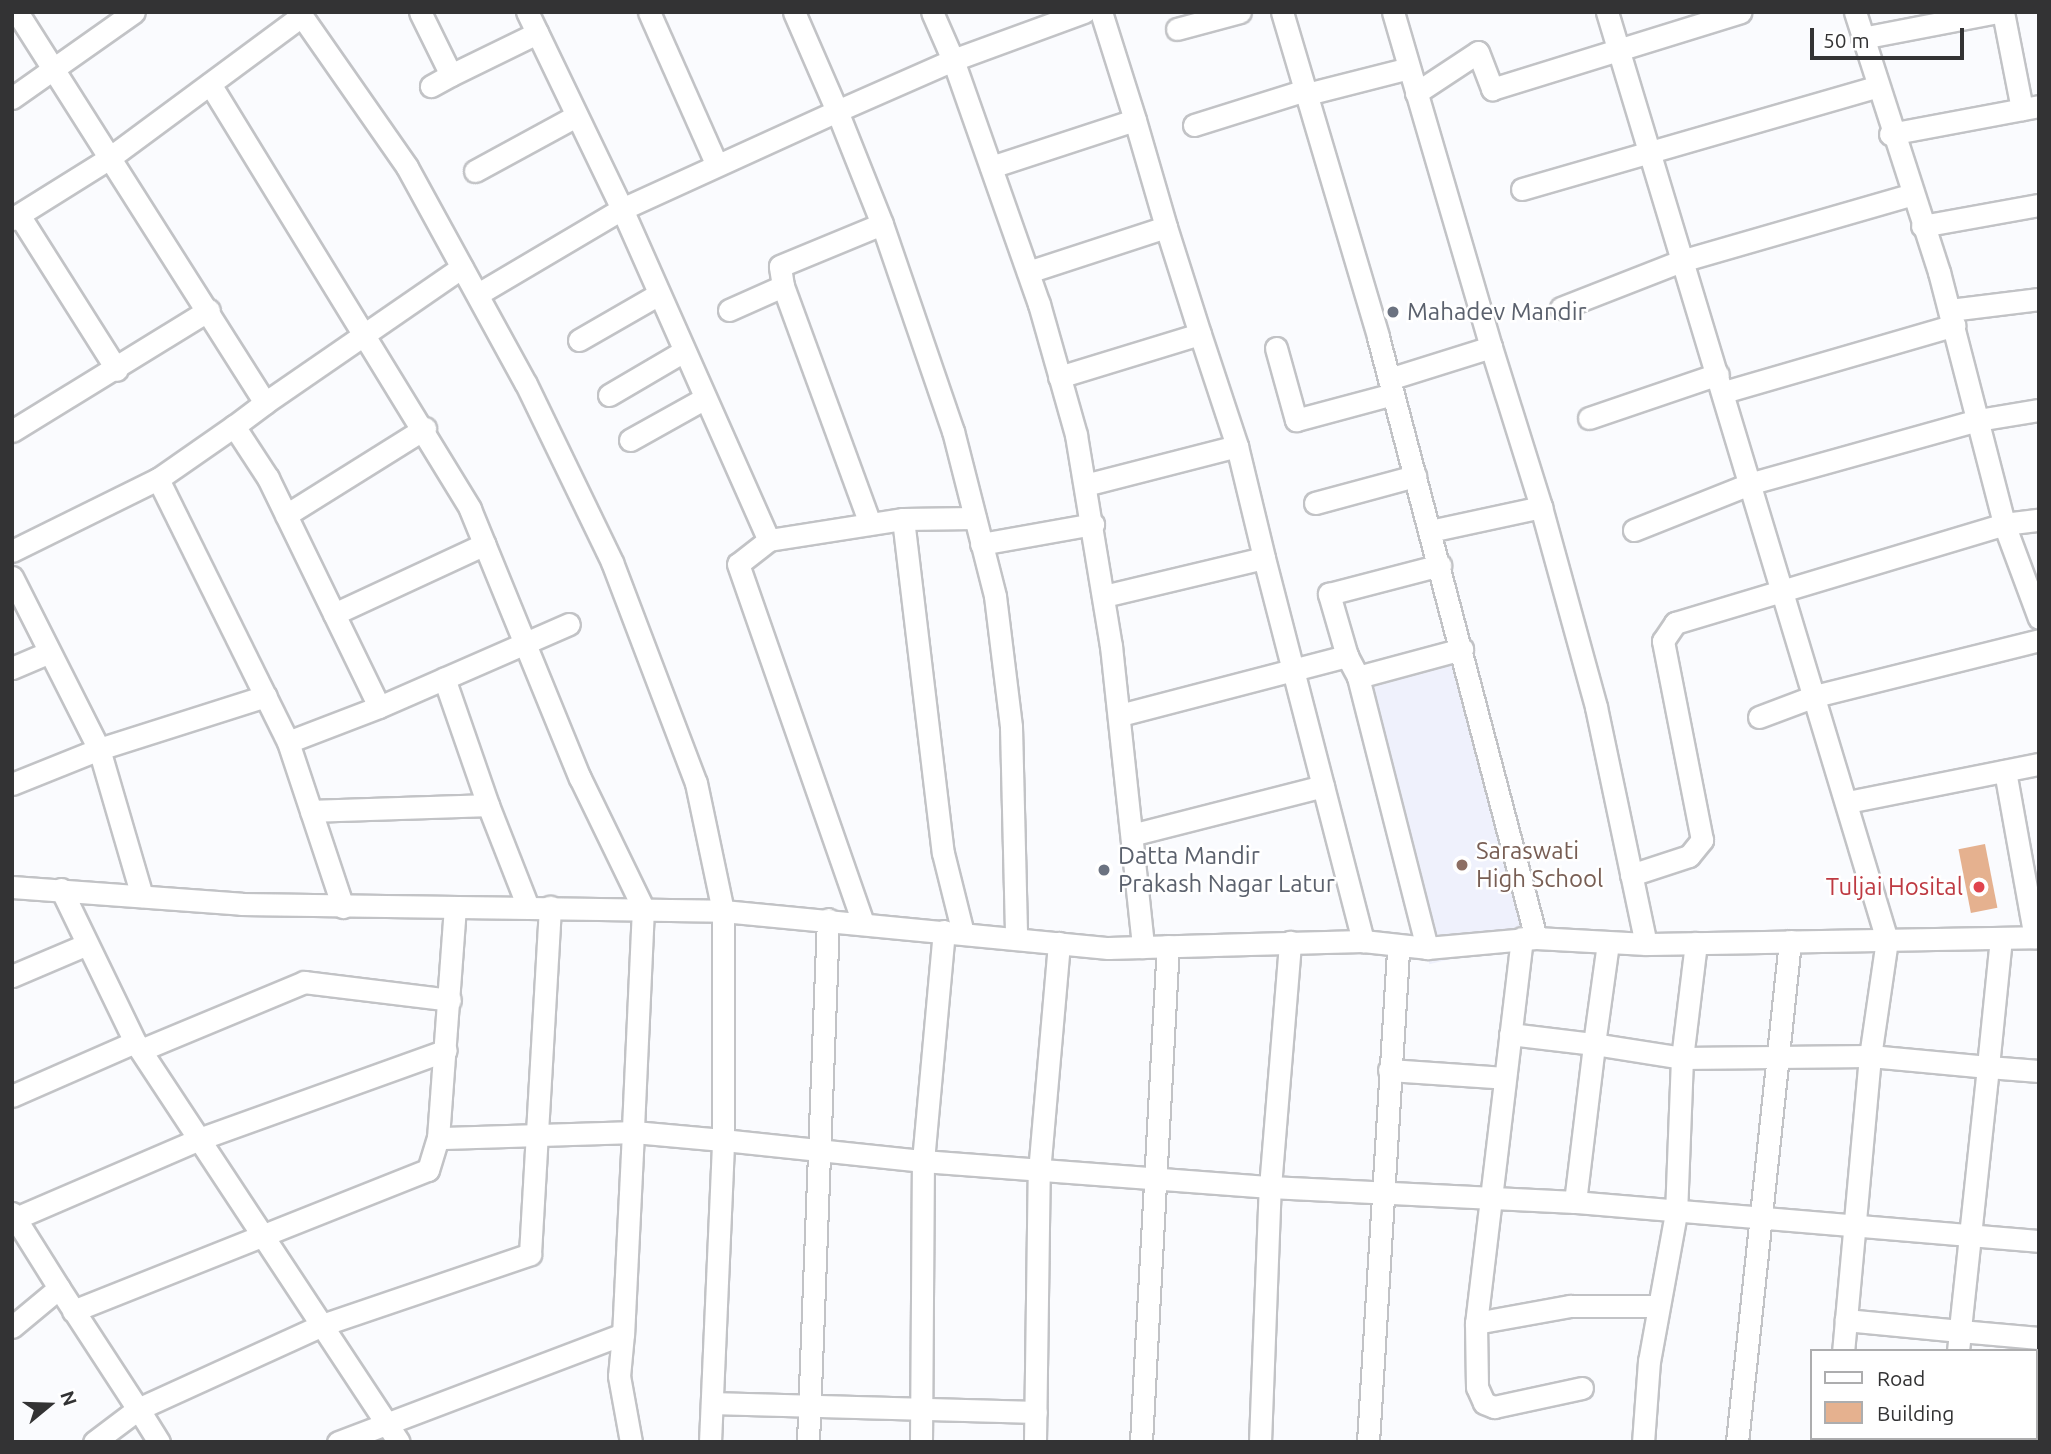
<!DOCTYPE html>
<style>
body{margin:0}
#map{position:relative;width:2051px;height:1454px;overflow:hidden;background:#fafbfe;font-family:Ubuntu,sans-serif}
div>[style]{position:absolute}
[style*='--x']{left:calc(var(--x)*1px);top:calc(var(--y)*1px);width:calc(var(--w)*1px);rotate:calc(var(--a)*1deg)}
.built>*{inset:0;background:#eff1fc;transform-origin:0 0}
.building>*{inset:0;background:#e5b18f;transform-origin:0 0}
.roads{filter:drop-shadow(2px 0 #c2c3c6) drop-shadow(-2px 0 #c2c3c6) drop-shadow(0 2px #c2c3c6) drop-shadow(0 -2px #c2c3c6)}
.minor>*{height:21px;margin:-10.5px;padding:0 10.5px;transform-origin:10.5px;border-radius:10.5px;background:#fff}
.dots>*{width:19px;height:19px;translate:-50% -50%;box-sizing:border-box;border:4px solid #fff;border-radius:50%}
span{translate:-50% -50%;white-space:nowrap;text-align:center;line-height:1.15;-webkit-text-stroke:5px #fff;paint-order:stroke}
.worship-label{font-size:24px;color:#5b616d}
.left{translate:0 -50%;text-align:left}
.education-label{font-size:24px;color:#785e54}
.health-label{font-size:24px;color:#be3a42}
.right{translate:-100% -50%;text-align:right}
.frame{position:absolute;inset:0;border:14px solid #333334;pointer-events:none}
.legend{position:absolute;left:1810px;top:1349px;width:228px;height:91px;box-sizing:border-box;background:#fff;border:2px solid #adadae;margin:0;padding:9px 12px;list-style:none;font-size:21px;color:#333334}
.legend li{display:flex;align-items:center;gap:14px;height:35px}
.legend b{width:35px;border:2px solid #adadae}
.north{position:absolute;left:14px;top:1370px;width:70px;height:70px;-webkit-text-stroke:5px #fff;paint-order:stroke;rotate:71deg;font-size:19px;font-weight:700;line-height:28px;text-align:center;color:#333334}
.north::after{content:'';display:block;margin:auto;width:24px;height:32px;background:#333334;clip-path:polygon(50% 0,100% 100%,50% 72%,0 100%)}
.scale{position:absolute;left:1810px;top:28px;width:154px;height:32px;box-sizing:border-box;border:4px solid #333334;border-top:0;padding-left:9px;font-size:21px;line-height:24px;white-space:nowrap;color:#333334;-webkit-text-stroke:5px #fff;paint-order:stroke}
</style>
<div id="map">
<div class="built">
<i style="left:1462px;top:649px;width:298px;height:108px;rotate:76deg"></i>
</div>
<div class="building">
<i style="left:1985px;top:844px;width:65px;height:27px;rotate:79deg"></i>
</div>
<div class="roads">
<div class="minor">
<i style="--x:17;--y:12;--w:463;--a:57.6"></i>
<i style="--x:265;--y:403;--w:39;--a:143"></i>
<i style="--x:234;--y:426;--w:62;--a:56.8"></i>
<i style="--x:268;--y:478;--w:254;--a:64.1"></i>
<i style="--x:379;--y:707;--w:97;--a:159"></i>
<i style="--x:288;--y:742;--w:174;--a:71.6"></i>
<i style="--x:299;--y:12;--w:189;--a:55.1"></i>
<i style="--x:407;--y:167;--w:247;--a:61.3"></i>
<i style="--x:526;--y:384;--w:198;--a:64.2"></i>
<i style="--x:612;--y:562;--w:236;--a:69.2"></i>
<i style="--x:696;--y:783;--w:131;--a:78.1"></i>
<i style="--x:723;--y:911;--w:229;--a:90"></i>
<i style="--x:723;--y:1140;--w:90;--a:-174.9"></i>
<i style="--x:633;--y:1132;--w:202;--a:92.8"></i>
<i style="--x:623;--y:1334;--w:305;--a:159.2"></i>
<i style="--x:420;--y:12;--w:70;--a:63.8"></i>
<i style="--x:451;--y:75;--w:23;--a:151"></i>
<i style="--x:649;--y:12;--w:165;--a:66.1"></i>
<i style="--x:794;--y:12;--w:108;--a:66.5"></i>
<i style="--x:837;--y:111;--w:127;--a:-23.7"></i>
<i style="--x:953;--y:60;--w:52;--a:-113.6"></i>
<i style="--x:1084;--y:12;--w:140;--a:159.9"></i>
<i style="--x:953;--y:60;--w:259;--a:70.6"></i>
<i style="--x:1039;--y:304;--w:136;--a:74.2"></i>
<i style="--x:1076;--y:435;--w:214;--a:80.6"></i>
<i style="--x:1111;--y:646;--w:303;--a:83.9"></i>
<i style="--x:1101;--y:12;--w:113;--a:72.5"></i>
<i style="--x:1282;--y:12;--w:339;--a:73.5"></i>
<i style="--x:1378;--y:337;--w:621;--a:75.27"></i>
<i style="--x:1393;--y:12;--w:349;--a:73.7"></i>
<i style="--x:1607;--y:12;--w:969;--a:73.21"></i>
<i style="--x:1887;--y:940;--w:117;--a:98.3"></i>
<i style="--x:1870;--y:1056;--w:119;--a:5.3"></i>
<i style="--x:1988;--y:1067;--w:265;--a:96.1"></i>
<i style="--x:1960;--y:1331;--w:115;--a:-174.5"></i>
<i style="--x:1855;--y:12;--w:273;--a:72.1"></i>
<i style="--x:1939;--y:272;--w:260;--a:75.5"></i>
<i style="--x:2004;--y:524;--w:35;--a:-7"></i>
<i style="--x:2003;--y:12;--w:99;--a:78.9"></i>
<i style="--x:1177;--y:29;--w:65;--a:-15.1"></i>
<i style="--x:1862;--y:38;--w:137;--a:-10.9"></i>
<i style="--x:451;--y:75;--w:96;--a:-26"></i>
<i style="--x:210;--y:84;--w:498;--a:58.5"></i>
<i style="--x:470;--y:509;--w:291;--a:67.8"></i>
<i style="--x:580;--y:778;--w:144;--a:64.1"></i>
<i style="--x:643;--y:908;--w:224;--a:92.6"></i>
<i style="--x:633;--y:1132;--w:195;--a:178.2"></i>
<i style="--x:1416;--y:93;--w:74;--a:-33.5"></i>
<i style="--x:1478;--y:52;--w:40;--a:69"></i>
<i style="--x:1492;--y:89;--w:260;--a:-17.2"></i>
<i style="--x:1307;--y:94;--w:105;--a:-14.3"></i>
<i style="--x:12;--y:98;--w:149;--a:-35.2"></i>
<i style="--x:1194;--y:125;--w:117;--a:-17.4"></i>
<i style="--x:1890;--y:134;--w:152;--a:-10.6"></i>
<i style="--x:991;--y:167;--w:151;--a:-18.1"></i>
<i style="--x:1135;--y:120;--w:111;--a:73.8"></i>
<i style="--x:475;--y:171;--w:115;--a:-28.6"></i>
<i style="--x:1522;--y:189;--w:367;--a:-16.1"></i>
<i style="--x:19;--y:215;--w:183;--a:57.7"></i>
<i style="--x:12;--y:219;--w:113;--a:-32"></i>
<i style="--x:108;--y:159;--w:240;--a:-36.5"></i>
<i style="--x:882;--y:224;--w:122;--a:-111.7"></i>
<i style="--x:837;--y:111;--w:236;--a:155.5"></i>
<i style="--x:622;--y:209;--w:362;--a:66.1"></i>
<i style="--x:769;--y:540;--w:136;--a:-8.9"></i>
<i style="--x:903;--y:519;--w:72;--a:-0.8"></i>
<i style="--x:1922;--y:226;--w:119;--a:-10.2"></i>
<i style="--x:1028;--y:272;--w:145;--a:-18.1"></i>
<i style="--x:1166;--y:227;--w:112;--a:72.4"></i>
<i style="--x:783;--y:286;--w:20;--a:-99"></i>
<i style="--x:780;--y:266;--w:110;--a:-22.4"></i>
<i style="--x:882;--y:224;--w:219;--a:71.1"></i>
<i style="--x:953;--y:431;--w:170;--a:75.7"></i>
<i style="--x:995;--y:596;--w:132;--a:83"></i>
<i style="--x:1011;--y:727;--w:212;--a:88.6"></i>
<i style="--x:478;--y:294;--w:167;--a:-30.6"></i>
<i style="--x:622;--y:209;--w:219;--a:-115.7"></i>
<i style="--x:1561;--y:308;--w:129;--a:-21.4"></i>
<i style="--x:1681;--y:261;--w:238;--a:-16.1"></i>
<i style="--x:729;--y:310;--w:59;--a:-24"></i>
<i style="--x:783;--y:286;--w:253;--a:69.9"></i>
<i style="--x:1950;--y:310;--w:90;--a:-7"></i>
<i style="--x:579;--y:340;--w:92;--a:-29.9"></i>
<i style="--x:1276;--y:348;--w:75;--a:74.5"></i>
<i style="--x:1296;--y:420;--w:100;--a:-15"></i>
<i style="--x:1059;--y:377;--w:147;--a:-17"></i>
<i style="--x:1200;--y:334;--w:118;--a:71.7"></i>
<i style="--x:1389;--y:379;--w:107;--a:-17.4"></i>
<i style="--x:1491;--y:347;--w:168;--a:72.6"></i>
<i style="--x:1724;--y:392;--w:240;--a:-16.2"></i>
<i style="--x:609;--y:395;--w:87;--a:-30.4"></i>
<i style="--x:265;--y:403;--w:239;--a:-34.6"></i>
<i style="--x:1589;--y:418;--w:136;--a:-18.8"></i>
<i style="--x:12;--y:431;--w:231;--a:-31.6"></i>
<i style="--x:630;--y:440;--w:86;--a:-29.2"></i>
<i style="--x:158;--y:479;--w:293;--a:63.7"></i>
<i style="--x:1085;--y:485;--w:157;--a:-14.4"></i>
<i style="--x:1237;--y:446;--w:115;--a:76.4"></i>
<i style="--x:1315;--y:503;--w:104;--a:-15.1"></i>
<i style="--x:286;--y:515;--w:164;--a:-32"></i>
<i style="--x:903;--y:519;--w:336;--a:83.2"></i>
<i style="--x:943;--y:853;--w:82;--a:76"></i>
<i style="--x:1634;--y:530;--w:127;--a:-21.7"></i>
<i style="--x:1752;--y:483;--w:235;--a:-15.6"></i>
<i style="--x:1978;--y:420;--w:62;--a:-9.3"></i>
<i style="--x:1430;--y:531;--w:114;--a:-12.2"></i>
<i style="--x:1541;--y:507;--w:207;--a:74.6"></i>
<i style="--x:1596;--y:707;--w:242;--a:78.1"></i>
<i style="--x:769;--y:540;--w:39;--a:142"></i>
<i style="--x:738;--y:564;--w:380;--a:70.8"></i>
<i style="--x:981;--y:544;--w:114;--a:-10.1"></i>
<i style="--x:12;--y:551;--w:163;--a:-26.3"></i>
<i style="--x:158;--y:479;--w:93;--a:-34.9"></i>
<i style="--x:12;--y:577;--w:193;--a:63.2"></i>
<i style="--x:99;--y:749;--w:175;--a:-17.6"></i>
<i style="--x:1104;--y:596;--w:164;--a:-13.4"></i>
<i style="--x:1264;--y:558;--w:396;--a:75.5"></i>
<i style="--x:334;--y:614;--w:166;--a:-24.9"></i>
<i style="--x:1347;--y:656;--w:65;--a:-106.2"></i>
<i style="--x:1329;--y:594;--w:115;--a:-14.6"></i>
<i style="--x:12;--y:668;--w:39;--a:-23"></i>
<i style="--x:1358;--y:677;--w:280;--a:75.7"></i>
<i style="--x:379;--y:707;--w:207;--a:-23.6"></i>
<i style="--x:1120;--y:715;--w:235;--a:-14.6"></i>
<i style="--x:1347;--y:656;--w:24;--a:62"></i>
<i style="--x:1358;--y:677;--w:108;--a:-15.1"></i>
<i style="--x:1759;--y:717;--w:60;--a:-20.6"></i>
<i style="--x:1815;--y:696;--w:231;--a:-14"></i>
<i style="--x:2005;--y:771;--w:169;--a:79.8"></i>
<i style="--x:12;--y:784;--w:94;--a:-21.9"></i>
<i style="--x:99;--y:749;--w:153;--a:73.7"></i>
<i style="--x:1848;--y:802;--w:195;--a:-11.3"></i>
<i style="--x:488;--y:805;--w:110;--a:68.6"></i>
<i style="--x:311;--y:811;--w:177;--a:-1.9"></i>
<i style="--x:488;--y:805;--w:134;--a:-109.1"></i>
<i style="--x:1135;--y:834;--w:194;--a:-14.3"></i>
<i style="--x:1631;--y:875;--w:61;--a:-18.1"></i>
<i style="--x:1689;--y:856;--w:21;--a:-51"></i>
<i style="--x:1702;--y:840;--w:203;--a:-101.1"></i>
<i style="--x:1663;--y:641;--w:22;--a:-56"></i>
<i style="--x:1675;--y:623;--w:344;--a:-16.7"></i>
<i style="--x:2004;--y:524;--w:100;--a:69.6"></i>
<i style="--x:12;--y:887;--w:230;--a:4.2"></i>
<i style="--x:241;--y:904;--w:482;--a:0.8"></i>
<i style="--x:723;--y:911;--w:387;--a:5.5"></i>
<i style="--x:1108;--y:948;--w:255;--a:-1.6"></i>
<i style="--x:1363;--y:941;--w:64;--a:6.2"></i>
<i style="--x:1427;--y:948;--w:109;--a:-5.2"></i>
<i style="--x:1536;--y:938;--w:110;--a:3.1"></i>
<i style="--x:1646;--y:944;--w:393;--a:-1"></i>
<i style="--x:61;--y:889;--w:170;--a:64.2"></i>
<i style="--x:135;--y:1042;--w:479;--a:56.6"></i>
<i style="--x:1522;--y:938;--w:388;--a:96.8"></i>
<i style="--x:1476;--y:1323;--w:96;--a:-10.3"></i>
<i style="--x:1570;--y:1306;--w:88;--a:0"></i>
<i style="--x:2001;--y:938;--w:130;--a:95.8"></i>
<i style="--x:1988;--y:1067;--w:51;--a:4.5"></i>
<i style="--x:1696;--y:943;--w:116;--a:96.9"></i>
<i style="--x:1682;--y:1058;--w:188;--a:-0.6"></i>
<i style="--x:1870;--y:1056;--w:296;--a:95.2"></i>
<i style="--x:12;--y:976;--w:79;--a:-23"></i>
<i style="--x:1510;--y:1034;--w:85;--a:6.8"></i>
<i style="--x:1594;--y:1044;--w:102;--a:-82.1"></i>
<i style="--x:141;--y:1050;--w:177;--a:-22.6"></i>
<i style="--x:304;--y:982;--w:147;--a:7"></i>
<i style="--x:1389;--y:1070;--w:116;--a:3.9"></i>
<i style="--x:12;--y:1096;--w:134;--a:-23.7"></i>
<i style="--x:1575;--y:1202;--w:159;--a:-83.1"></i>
<i style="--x:1594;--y:1044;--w:89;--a:9"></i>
<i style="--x:1682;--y:1058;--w:155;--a:92.2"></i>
<i style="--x:1676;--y:1213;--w:150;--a:100.3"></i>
<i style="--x:1649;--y:1361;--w:81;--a:94.2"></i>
<i style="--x:12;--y:1213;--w:89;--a:57.9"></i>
<i style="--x:59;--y:1288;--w:61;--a:140.3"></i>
<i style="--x:16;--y:1218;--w:202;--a:-23.3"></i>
<i style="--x:202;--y:1138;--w:259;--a:-19.8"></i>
<i style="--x:59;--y:1288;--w:145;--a:56.9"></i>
<i style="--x:138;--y:1409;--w:55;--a:143.1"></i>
<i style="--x:73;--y:1311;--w:382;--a:-21.7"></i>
<i style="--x:428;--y:1170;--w:34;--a:-73"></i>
<i style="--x:438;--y:1138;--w:231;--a:-85.8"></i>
<i style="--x:1476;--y:1323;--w:64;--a:89.1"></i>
<i style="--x:1477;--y:1387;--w:17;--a:66"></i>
<i style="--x:1484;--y:1403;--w:11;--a:22"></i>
<i style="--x:1494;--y:1407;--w:90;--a:-12.2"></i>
<i style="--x:623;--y:1334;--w:42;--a:95.4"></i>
<i style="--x:619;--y:1376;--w:67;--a:79.7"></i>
<i style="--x:1958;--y:1351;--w:20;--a:-84"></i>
<i style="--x:1960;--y:1331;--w:79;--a:5.1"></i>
<i style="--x:712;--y:1403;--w:324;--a:1.6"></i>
<i style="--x:159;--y:1442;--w:39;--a:-122"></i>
<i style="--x:138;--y:1409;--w:202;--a:-24.5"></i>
<i style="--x:322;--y:1325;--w:220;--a:-18.8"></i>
<i style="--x:530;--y:1254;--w:348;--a:-86.7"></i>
<i style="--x:710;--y:1442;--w:302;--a:-87.5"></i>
<i style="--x:723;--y:1140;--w:201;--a:6"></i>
<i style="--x:923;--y:1161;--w:231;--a:-84.8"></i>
<i style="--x:808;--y:1442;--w:523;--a:-87.81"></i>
<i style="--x:921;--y:1442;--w:281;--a:-89.6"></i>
<i style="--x:923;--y:1161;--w:348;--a:4.3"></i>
<i style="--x:1270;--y:1187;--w:246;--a:-85.3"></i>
<i style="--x:1035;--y:1442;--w:270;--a:-89.2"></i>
<i style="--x:1039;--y:1172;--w:230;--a:-85"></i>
<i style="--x:1141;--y:1442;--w:497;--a:-86.9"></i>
<i style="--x:1260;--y:1442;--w:255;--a:-87.8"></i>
<i style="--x:1270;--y:1187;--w:305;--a:2.8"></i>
<i style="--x:1575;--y:1202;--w:466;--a:4.8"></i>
<i style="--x:1368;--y:1442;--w:495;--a:-86.5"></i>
<i style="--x:1737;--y:1442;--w:504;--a:-83.96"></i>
<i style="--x:1833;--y:1442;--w:4;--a:-90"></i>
<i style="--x:1947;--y:1442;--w:4;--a:-76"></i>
</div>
</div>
<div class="dots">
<i style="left:1393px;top:312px;background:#6b7280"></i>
<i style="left:1462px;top:865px;background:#8d6e63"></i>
<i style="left:1104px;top:870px;background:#6b7280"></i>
<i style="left:1979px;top:887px;background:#e0444e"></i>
</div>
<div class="worship-label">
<span class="left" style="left:1407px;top:312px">Mahadev Mandir</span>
<span class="left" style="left:1118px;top:870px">Datta Mandir<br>Prakash Nagar Latur</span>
</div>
<div class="education-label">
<span class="left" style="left:1476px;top:865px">Saraswati<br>High School</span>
</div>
<div class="health-label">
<span class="right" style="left:1963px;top:887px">Tuljai Hosital</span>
</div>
<div class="frame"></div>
<ul class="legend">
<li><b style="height:9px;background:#fff"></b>Road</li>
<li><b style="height:19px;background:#e5b18f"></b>Building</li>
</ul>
<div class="north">N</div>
<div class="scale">50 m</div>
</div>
